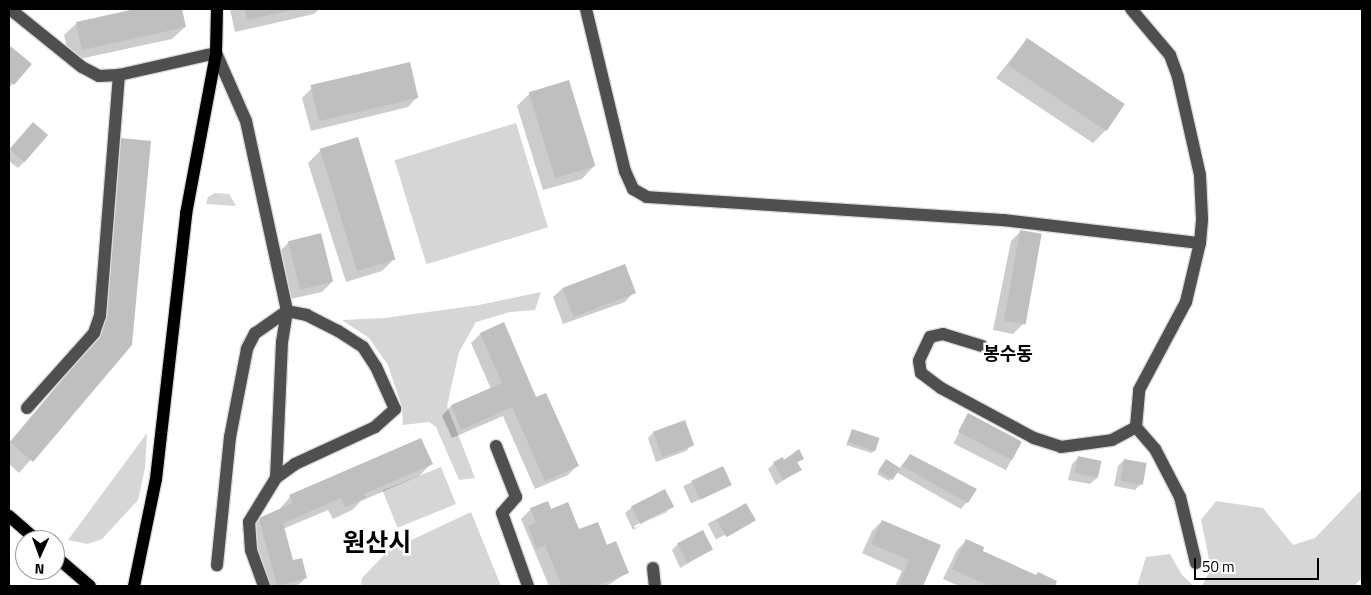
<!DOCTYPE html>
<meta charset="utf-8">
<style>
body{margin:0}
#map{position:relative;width:1371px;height:595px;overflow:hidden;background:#fff;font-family:"Titillium Web","Noto Sans KR",sans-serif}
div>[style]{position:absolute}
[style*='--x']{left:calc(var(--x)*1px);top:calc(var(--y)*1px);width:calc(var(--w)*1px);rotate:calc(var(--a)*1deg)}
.green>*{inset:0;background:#d6d6d6;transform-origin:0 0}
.shadow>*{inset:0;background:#0003;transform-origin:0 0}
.building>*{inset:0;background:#bfbfbf;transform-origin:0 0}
.roads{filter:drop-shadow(1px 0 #dbdbdb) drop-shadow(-1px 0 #dbdbdb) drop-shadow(0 1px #dbdbdb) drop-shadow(0 -1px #dbdbdb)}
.minor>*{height:12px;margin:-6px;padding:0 6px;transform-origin:6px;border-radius:6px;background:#4f4f4f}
.major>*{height:12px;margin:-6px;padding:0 6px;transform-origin:6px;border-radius:6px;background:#000}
span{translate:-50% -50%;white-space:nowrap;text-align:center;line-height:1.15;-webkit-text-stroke:5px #fff;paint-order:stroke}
.quarter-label{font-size:18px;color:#000;font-weight:700}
.town-label{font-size:25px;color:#000;font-weight:700}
.frame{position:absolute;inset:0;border:10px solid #000;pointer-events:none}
.north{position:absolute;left:15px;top:530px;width:50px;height:50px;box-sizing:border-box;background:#fff;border:1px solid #999;border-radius:50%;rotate:182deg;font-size:14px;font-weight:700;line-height:20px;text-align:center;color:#000}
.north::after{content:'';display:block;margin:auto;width:18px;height:22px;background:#000;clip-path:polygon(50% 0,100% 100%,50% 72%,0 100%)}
.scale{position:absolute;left:1194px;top:558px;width:125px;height:22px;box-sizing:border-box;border:2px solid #000;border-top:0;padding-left:6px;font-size:15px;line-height:18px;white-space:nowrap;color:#000;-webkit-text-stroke:4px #fff;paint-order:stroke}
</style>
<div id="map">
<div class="green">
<i style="left:516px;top:123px;width:109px;height:127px;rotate:73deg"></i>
<i style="clip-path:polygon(215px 193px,229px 194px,236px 206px,206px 204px,208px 197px)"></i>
<i style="clip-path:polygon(541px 292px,535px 310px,510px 312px,476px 322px,459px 352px,447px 406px,475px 478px,459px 480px,436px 427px,429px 422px,403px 425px,402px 407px,388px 365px,369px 338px,342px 320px,385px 318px,479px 305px)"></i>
<i style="clip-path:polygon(147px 433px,145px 468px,138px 500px,102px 539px,88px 544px,68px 540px)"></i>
<i style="left:441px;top:467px;width:40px;height:63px;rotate:68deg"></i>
<i style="clip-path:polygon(1362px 489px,1362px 578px,1354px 586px,1202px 586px,1211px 569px,1201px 520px,1216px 501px,1263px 508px,1293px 545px,1315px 538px)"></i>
<i style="clip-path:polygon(471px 512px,501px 586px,361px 586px,362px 578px,388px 551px)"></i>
<i style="clip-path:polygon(1170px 554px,1182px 575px,1194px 586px,1137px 586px,1146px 557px)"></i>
</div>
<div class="shadow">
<i style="clip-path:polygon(138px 9px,181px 9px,185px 27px,172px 39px,70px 61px,64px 35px,77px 23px)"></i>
<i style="clip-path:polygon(230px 9px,319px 9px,314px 14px,235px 32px)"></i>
<i style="clip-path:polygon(1027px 39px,1105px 131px,1093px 143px,996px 78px)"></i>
<i style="clip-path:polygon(9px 46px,30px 64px,9px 88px)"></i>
<i style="clip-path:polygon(312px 88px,417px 97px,408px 107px,311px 131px,302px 98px)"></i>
<i style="clip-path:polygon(530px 93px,594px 166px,582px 179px,543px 190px,517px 106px)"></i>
<i style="clip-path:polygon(27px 130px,24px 162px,18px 168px,9px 161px,9px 152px)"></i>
<i style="clip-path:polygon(122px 140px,131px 345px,19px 473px,9px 464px,9px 443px,91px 345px,109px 152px)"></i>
<i style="clip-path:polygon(321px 150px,395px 258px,382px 271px,346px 282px,308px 163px)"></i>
<i style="clip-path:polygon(1021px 231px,1023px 324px,1013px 334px,993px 330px,1011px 241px)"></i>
<i style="clip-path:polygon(289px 242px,332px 282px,322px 292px,290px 299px,279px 252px)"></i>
<i style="clip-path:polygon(563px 288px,634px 292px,625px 302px,563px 324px,553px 297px)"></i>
<i style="clip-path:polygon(503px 324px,536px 399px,577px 466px,568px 475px,535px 489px,503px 416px,452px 438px,442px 416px,451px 406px,491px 389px,471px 343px,480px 334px)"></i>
<i style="left:968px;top:415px;width:59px;height:32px;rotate:27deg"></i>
<i style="clip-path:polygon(852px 431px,875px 450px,872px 453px,846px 445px)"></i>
<i style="clip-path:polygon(654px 432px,692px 445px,686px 451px,656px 462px,648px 438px)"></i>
<i style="clip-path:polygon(910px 455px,967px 502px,961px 509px,896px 472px,889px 481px,877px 474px,886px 461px,899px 469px)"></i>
<i style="clip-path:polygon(791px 457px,803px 459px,797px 463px,800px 470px,776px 485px,768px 469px,774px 463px)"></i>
<i style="clip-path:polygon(1078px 458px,1100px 462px,1097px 478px,1090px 484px,1068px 480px,1072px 464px)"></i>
<i style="clip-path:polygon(1124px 460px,1141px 484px,1135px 490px,1114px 486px,1118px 466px)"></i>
<i style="clip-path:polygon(431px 464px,419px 476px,361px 501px,352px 510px,333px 519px,328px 510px,283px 529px,292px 562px,306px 578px,297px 586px,262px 586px,248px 531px,260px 519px,278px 511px,290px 497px)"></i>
<i style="left:722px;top:468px;width:19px;height:43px;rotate:65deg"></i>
<i style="left:746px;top:504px;width:18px;height:43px;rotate:63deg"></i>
<i style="clip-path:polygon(evenodd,632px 507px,673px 507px,633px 530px,625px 513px,632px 507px,667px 509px,667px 512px,635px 528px,634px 526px,667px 509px)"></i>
<i style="clip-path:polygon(531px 509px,550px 511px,606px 546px,628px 572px,607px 586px,549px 586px,521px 519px)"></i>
<i style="clip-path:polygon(882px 521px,939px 546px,921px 586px,895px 586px,902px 571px,862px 553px,872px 531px)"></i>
<i style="clip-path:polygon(967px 540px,981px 551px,1036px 576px,1056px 582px,1054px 586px,959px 586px,943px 579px,957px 550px)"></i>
<i style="clip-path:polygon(678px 544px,711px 550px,680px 568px,672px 550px)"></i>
</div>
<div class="building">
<i style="clip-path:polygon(135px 9px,182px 9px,186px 27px,82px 50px,76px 22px)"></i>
<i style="clip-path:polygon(245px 9px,293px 9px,293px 10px,247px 20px)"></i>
<i style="left:1027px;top:38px;width:118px;height:33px;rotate:34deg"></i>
<i style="clip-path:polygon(9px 45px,32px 64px,14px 85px,9px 81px)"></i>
<i style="left:410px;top:62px;width:37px;height:102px;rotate:77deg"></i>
<i style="left:569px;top:80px;width:90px;height:42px;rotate:73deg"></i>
<i style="left:33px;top:122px;width:20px;height:36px;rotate:41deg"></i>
<i style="left:358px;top:137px;width:128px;height:40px;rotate:73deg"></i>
<i style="clip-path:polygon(121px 138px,151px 141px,132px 345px,33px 462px,10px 442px,103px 332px)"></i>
<i style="left:1020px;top:230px;width:22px;height:92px;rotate:10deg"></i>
<i style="left:321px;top:233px;width:50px;height:34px;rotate:76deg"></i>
<i style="left:625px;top:264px;width:31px;height:67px;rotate:69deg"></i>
<i style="clip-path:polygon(504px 322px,536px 397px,546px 393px,579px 466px,545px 481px,512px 407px,461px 430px,451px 405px,502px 383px,480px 333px)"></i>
<i style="left:968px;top:413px;width:61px;height:21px;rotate:28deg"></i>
<i style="left:685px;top:420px;width:27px;height:34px;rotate:70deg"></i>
<i style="left:852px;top:429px;width:29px;height:14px;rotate:18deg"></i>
<i style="clip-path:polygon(421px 438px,433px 464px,364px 494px,366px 498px,345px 507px,341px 498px,283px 523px,293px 560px,302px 558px,307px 578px,277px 586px,259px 518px,293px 503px,289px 495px)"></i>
<i style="clip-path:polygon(799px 449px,804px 459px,797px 462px,802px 470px,783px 480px,773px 462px,783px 457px,784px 460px)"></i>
<i style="clip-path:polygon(910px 454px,977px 489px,968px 503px,902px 466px)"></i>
<i style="left:1078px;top:456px;width:24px;height:17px;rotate:12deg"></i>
<i style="left:886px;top:459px;width:17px;height:14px;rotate:33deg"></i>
<i style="left:1124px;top:459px;width:23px;height:22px;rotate:10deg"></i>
<i style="left:723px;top:466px;width:21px;height:35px;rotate:65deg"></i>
<i style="left:665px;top:489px;width:20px;height:38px;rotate:63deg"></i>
<i style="clip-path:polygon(548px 501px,551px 509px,568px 502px,579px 529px,598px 522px,607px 545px,616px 541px,629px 573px,596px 586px,562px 586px,545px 545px,537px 549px,528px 526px,536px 523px,530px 508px)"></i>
<i style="left:746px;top:503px;width:20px;height:34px;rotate:60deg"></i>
<i style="clip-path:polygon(882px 520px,941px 545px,923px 586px,898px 586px,909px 560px,871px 544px)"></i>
<i style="left:703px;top:530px;width:22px;height:29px;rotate:63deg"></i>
<i style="clip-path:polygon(966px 539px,984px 547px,983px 551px,1036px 575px,1038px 572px,1057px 581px,1055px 586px,989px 586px,952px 569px)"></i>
</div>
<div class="roads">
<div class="minor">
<i style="--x:10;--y:9;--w:92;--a:38.9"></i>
<i style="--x:82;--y:67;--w:19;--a:28"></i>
<i style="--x:99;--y:76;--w:20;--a:-3"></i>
<i style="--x:119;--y:75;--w:99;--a:-12.8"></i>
<i style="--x:216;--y:53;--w:74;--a:66.2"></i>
<i style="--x:246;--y:121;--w:194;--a:77.8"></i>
<i style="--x:287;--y:311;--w:31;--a:99"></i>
<i style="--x:282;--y:342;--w:136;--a:92.5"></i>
<i style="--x:276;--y:478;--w:24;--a:-36"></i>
<i style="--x:295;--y:464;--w:88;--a:-24.8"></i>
<i style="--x:375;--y:427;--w:27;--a:-42"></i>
<i style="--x:395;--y:409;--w:46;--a:-114.3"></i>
<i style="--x:376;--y:367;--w:24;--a:-123"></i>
<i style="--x:363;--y:347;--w:30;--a:-147"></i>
<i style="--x:338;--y:331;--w:35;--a:-153"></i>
<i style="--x:307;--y:315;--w:20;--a:-169"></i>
<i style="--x:287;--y:311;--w:39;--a:145"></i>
<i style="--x:255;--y:333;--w:18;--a:117"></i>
<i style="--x:247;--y:349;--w:90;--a:100.9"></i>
<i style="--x:230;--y:437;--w:129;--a:95.8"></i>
<i style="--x:586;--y:9;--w:167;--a:76.5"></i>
<i style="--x:625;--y:171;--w:20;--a:66"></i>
<i style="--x:633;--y:189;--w:16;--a:30"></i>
<i style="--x:647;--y:197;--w:357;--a:3.7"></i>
<i style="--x:1003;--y:220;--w:198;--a:6.7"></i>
<i style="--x:1200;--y:243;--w:25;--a:-85"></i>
<i style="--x:1202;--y:218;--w:43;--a:-92.7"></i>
<i style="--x:1200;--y:175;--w:100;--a:-102.7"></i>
<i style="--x:1178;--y:77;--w:23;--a:-110"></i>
<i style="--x:1170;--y:55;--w:60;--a:-130.3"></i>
<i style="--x:982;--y:346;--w:41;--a:-162.9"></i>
<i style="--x:943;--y:334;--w:13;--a:167"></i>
<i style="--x:930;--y:337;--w:26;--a:115"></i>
<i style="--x:919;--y:361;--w:12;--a:81"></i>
<i style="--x:921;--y:373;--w:25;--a:37"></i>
<i style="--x:941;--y:388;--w:106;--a:28.3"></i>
<i style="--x:1034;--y:438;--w:28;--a:18"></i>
<i style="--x:1061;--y:447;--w:51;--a:-7.8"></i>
<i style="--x:1112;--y:440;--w:27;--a:-28"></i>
<i style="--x:27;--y:408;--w:101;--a:-48.2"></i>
<i style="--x:94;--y:333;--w:18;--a:-71"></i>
<i style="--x:100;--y:316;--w:242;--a:-85.5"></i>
<i style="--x:496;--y:446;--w:55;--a:68.6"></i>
<i style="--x:516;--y:497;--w:21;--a:131"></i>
<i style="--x:502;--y:513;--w:77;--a:70.4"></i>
<i style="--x:1196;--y:563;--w:68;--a:-103.6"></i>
<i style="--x:1180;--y:497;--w:54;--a:-117.5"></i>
<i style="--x:1155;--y:449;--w:29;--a:-131"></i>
<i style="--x:1136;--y:427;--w:37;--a:-85"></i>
<i style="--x:1139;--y:390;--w:100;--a:-61.9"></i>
<i style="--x:1186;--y:302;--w:61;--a:-76.7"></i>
<i style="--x:653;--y:568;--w:18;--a:84"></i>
<i style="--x:264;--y:586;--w:38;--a:-110"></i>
<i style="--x:251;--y:550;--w:28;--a:-94"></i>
<i style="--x:249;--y:522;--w:52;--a:-58.5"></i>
</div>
<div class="major">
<i style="--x:9;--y:516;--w:37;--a:41"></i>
<i style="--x:55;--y:556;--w:46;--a:40.6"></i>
<i style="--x:134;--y:586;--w:109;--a:-78.4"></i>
<i style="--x:156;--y:479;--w:267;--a:-83.5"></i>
<i style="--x:186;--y:214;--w:164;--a:-79.4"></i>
<i style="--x:216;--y:53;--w:44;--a:-88.7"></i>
</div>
</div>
<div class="quarter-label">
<span style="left:1008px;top:354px">봉수동</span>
</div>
<div class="town-label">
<span style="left:377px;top:542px">원산시</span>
</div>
<div class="frame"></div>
<div class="north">N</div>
<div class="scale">50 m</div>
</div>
